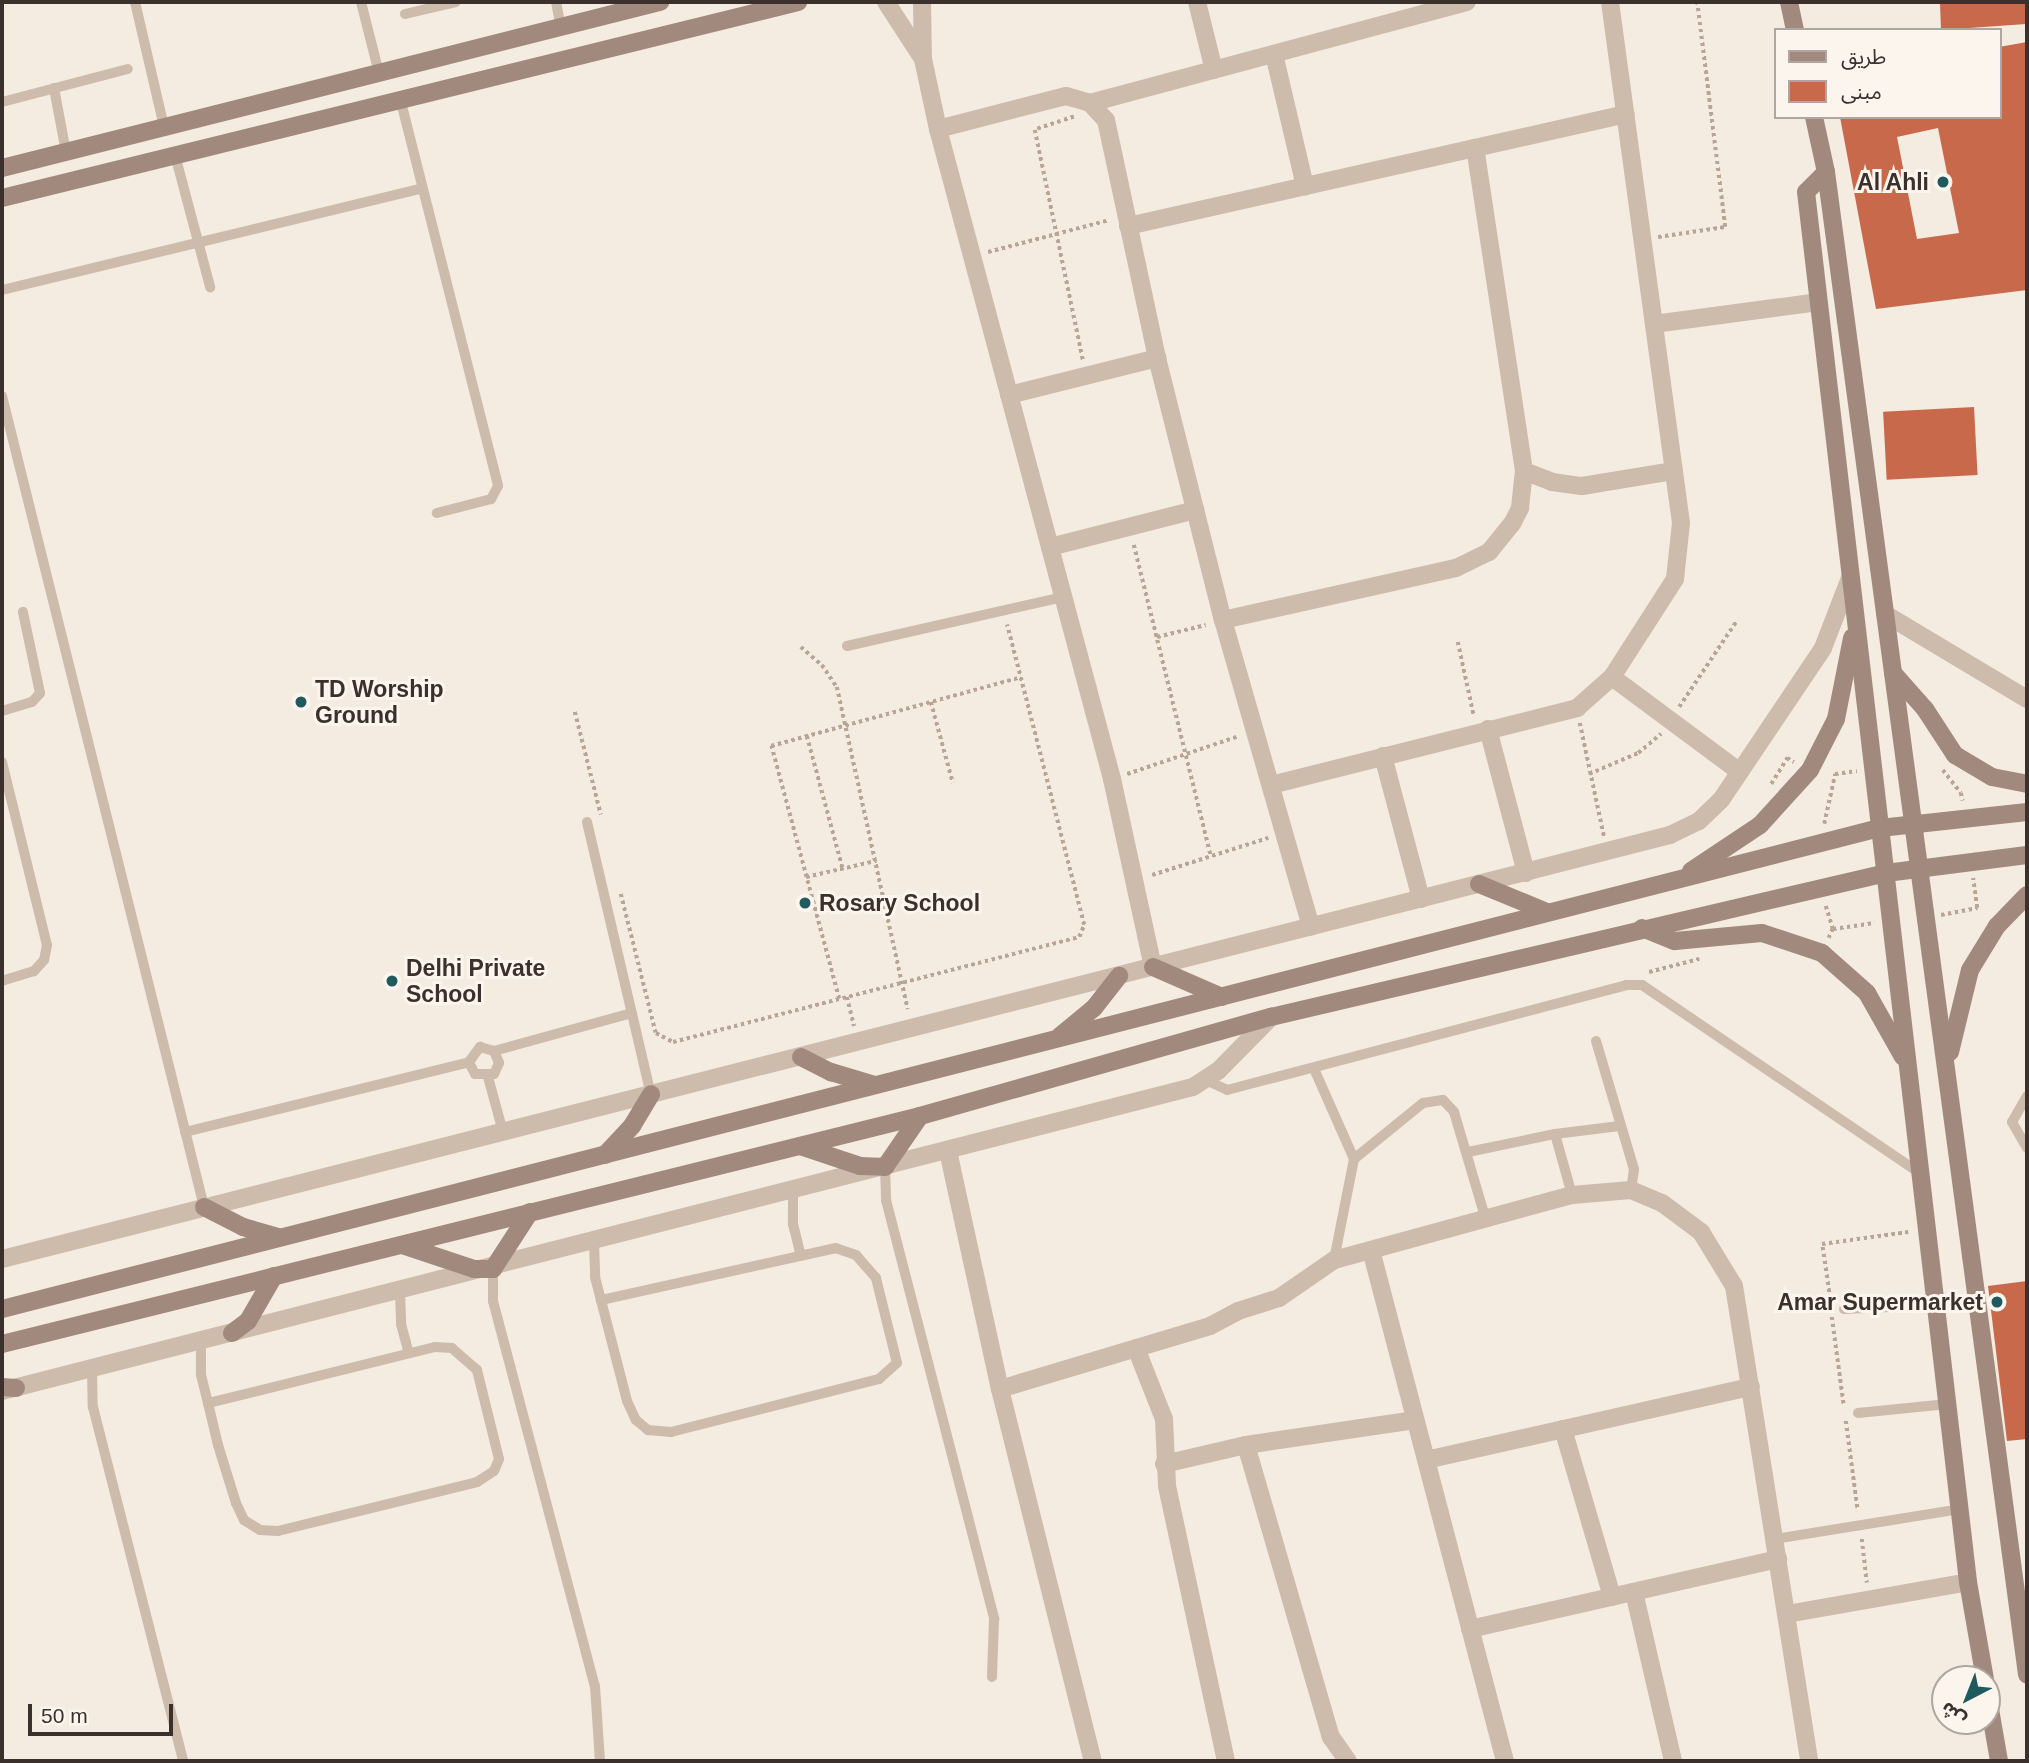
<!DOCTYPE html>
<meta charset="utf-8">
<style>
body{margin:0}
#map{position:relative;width:2029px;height:1763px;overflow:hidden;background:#f4ebe1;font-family:Arial,"Noto Sans Arabic",sans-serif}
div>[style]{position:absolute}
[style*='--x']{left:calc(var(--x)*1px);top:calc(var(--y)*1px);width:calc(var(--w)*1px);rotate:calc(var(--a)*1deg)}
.building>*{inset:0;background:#c8694b;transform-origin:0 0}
.path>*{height:3.5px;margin-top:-1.75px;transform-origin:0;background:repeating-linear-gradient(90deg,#b9a596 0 3.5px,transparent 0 7px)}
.lane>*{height:10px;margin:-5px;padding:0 5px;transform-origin:5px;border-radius:5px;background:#cdbbac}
.street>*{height:18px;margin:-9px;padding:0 9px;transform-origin:9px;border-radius:9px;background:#cdbbac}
.secondary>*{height:18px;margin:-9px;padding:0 9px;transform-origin:9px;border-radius:9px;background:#a18a7d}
.dots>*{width:19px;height:19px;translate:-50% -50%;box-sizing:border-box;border:4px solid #fbf5ee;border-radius:50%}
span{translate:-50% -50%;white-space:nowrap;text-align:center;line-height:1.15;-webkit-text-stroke:6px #fbf5ee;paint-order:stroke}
.poi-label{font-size:23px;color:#3b302b;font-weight:700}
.right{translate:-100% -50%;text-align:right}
.left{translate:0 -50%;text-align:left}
.frame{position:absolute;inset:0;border:4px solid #3b302b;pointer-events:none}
.legend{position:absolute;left:1774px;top:28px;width:228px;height:91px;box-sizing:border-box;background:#fbf5ee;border:2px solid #aea6a0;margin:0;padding:9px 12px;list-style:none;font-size:21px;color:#3b302b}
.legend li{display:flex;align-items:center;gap:14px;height:35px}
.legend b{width:35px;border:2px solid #aea6a0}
.north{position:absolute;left:1931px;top:1665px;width:70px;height:70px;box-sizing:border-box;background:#fbf5ee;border:2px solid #aea6a0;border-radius:50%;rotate:222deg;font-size:19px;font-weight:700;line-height:28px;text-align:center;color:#3b302b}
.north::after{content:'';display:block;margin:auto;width:24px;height:32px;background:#1f5a5e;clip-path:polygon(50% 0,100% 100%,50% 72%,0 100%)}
.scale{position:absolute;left:28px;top:1704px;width:145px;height:32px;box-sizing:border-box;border:4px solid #3b302b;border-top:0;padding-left:9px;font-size:21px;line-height:24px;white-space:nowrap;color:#3b302b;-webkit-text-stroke:5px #fbf5ee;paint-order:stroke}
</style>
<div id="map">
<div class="building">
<i style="clip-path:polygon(1934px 2px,2026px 2px,2026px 24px,1941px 30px,1940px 4px)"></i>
<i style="clip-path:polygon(evenodd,2027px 42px,2027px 290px,1876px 309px,1840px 117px,1999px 117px,1999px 47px,2027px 42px,1938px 128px,1959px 233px,1917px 239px,1897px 137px,1938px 128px)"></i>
<i style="left:1974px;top:407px;width:68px;height:91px;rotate:87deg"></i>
<i style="clip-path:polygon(2027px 1281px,2027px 1439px,2007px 1441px,1988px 1286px)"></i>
</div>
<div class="path">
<i style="--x:1074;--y:117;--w:41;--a:161.6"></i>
<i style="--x:1035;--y:130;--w:235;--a:78.2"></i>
<i style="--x:1658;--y:237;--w:68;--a:-8.5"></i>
<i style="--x:1725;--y:227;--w:227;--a:-97.1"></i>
<i style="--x:988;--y:252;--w:125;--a:-14.8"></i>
<i style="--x:1134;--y:545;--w:319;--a:76.1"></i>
<i style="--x:1157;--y:637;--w:50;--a:-13.8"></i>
<i style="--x:1458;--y:642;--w:76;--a:77.8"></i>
<i style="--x:801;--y:647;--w:28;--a:41"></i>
<i style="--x:822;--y:665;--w:27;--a:56"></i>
<i style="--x:837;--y:687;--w:330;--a:77.6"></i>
<i style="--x:931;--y:702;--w:84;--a:74.8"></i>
<i style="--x:1679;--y:707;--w:102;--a:-56.2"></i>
<i style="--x:575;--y:712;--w:106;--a:75.8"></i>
<i style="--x:1580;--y:723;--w:116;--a:78"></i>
<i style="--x:807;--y:736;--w:138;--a:74.9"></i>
<i style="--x:1943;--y:770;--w:29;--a:52"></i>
<i style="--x:1961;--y:793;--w:8;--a:76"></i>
<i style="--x:1127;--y:774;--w:118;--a:-18.7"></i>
<i style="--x:1589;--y:774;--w:53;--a:-23.2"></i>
<i style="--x:1638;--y:753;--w:30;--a:-40"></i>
<i style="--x:1771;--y:784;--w:31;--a:-58"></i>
<i style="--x:1787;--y:758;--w:8;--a:30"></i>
<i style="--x:1824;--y:824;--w:51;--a:-77.6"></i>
<i style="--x:1835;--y:774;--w:22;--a:-8"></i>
<i style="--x:1152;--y:875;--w:122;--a:-17.7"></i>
<i style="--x:806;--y:877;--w:72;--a:-12.9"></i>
<i style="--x:621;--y:894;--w:143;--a:75.9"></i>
<i style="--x:656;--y:1033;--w:19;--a:28"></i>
<i style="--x:673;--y:1042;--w:419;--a:-14.5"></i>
<i style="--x:1079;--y:937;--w:13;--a:-67"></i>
<i style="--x:1084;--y:925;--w:310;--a:-104.4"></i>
<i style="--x:1826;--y:906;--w:24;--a:73"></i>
<i style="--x:1833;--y:929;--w:10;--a:114"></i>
<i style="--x:1941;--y:915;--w:37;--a:-11"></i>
<i style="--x:1977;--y:908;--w:30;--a:-98"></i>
<i style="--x:1833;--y:929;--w:42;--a:-8.1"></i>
<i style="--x:1649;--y:972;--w:52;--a:-14.6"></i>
<i style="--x:847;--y:997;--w:30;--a:76"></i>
<i style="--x:839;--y:999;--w:262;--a:-105"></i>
<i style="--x:771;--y:746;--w:259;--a:-15.4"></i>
<i style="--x:1831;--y:1306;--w:63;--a:-98.3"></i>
<i style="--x:1822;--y:1244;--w:87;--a:-7.9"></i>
<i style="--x:1832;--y:1317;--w:90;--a:82.3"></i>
<i style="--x:1846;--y:1421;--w:91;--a:82.4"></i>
<i style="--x:1862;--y:1539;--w:44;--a:83.5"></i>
</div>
<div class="lane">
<i style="--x:135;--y:2;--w:128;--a:76.9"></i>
<i style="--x:361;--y:2;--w:73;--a:75.8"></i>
<i style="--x:556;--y:2;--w:25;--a:79"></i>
<i style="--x:405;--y:14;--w:52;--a:-13.2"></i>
<i style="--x:54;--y:88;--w:65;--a:79.4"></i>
<i style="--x:400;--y:98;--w:400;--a:75.8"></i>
<i style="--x:498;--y:486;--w:15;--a:118"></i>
<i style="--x:491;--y:499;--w:56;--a:165.5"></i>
<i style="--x:2;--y:102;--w:130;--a:-14.7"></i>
<i style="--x:175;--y:155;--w:137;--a:75.1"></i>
<i style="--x:2;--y:290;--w:430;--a:-13.6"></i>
<i style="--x:2;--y:396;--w:836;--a:76.01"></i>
<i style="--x:847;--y:646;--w:221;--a:-12.8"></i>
<i style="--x:2;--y:711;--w:31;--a:-17"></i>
<i style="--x:32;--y:702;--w:12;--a:-48"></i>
<i style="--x:40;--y:693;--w:83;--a:-101.9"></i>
<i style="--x:2;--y:762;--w:188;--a:76.2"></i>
<i style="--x:47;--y:945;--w:15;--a:101"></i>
<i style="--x:44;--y:960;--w:15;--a:132"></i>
<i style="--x:34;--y:971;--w:34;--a:163"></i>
<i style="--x:587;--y:822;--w:279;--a:76.8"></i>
<i style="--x:1596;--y:1041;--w:134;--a:73.5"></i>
<i style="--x:1634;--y:1169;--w:21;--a:98"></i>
<i style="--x:494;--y:1051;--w:13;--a:67"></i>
<i style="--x:499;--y:1063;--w:12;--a:114"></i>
<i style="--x:494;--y:1074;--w:19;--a:180"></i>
<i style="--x:475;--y:1074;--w:13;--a:-117"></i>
<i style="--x:469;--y:1062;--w:19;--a:-54"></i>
<i style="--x:480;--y:1047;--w:15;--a:16"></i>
<i style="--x:494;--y:1051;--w:143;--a:-15.4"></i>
<i style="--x:1315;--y:1071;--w:96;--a:66.1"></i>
<i style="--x:1354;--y:1159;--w:103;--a:101.2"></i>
<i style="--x:488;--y:1077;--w:57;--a:74.7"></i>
<i style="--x:1206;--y:1080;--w:23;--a:25"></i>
<i style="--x:1227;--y:1090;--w:413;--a:-14.7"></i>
<i style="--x:1626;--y:985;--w:16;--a:0"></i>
<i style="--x:1642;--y:985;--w:336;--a:34.1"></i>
<i style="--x:2027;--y:1096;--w:30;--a:120"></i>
<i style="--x:2012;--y:1122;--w:30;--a:60"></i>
<i style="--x:185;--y:1132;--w:292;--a:-13.8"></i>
<i style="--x:1555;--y:1134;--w:63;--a:74.4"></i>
<i style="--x:1468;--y:1152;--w:89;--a:-11.7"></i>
<i style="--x:1555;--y:1134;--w:65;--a:-7"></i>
<i style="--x:1354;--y:1159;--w:89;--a:-39.1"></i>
<i style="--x:1423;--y:1103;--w:20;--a:-9"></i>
<i style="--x:1443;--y:1100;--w:16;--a:47"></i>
<i style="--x:1454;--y:1112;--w:113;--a:73.5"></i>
<i style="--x:885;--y:1167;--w:33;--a:88"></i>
<i style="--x:886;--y:1200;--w:433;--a:75.5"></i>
<i style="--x:994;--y:1619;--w:58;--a:92"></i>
<i style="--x:793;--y:1191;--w:33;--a:90"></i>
<i style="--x:793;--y:1224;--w:30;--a:76"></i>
<i style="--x:594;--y:1242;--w:35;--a:88"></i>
<i style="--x:595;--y:1277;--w:128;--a:75.5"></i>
<i style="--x:627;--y:1401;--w:21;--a:65"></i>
<i style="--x:636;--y:1420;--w:16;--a:40"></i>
<i style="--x:648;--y:1430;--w:23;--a:5"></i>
<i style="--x:671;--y:1432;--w:215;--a:-14.3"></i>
<i style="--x:879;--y:1379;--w:24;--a:-42"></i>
<i style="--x:897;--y:1363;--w:88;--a:-103.9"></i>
<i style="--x:876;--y:1278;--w:30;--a:-131"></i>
<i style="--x:856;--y:1255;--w:21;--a:-161"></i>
<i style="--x:836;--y:1248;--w:241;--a:167.5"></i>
<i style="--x:493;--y:1269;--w:32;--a:90"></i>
<i style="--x:493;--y:1301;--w:398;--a:75.2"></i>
<i style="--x:595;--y:1686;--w:75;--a:86.2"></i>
<i style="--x:400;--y:1291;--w:33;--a:88"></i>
<i style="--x:401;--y:1324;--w:30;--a:75"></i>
<i style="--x:1844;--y:1309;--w:92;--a:-2.5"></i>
<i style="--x:201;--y:1341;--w:34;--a:90"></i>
<i style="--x:201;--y:1375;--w:29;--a:76"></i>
<i style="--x:208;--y:1403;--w:43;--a:76.6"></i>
<i style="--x:218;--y:1445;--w:61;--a:72.8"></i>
<i style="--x:236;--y:1503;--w:19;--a:65"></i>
<i style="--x:244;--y:1520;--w:19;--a:32"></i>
<i style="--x:260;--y:1530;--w:18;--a:3"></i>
<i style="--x:278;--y:1531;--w:205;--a:-13.8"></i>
<i style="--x:477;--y:1482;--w:20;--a:-33"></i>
<i style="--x:494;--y:1471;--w:13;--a:-67"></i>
<i style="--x:499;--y:1459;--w:92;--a:-103.9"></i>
<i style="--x:477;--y:1370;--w:33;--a:-139"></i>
<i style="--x:452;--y:1348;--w:17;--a:-177"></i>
<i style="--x:435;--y:1347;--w:234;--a:166.1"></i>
<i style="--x:92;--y:1368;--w:39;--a:89"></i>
<i style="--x:93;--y:1407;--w:365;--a:75.7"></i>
<i style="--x:1858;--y:1413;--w:90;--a:-5.7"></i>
<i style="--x:1775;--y:1539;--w:187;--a:-9.2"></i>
</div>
<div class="street">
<i style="--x:886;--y:2;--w:64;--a:57.1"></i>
<i style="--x:922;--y:2;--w:57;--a:89"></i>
<i style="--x:923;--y:59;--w:72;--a:77.9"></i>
<i style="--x:938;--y:129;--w:673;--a:75.01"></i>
<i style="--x:1112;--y:779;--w:192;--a:77.7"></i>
<i style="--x:1197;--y:2;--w:70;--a:76"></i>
<i style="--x:1274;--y:54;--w:136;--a:76.8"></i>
<i style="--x:1090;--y:103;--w:390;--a:-15"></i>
<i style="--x:938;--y:129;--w:132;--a:-14.5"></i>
<i style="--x:1066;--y:96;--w:25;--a:16"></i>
<i style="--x:1090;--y:103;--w:23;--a:47"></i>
<i style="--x:1106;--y:120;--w:243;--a:77.9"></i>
<i style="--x:1157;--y:358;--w:270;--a:75.9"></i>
<i style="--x:1223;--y:620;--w:319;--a:74"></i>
<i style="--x:1128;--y:226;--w:510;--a:-12.67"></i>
<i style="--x:1654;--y:324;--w:166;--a:-7.6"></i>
<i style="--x:1009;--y:395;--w:153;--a:-14"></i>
<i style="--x:1524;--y:471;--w:30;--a:21"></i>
<i style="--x:1552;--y:482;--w:30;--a:8"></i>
<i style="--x:1582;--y:486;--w:93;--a:-9.3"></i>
<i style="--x:1050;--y:547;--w:150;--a:-14.3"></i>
<i style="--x:1885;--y:614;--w:165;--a:30.9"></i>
<i style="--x:1223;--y:620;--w:239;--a:-12.6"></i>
<i style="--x:1456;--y:568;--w:37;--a:-26"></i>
<i style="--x:1489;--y:552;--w:36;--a:-51"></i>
<i style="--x:1512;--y:524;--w:18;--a:-63"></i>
<i style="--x:1520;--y:508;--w:37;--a:-84"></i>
<i style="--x:1524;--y:471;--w:327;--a:-98.6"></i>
<i style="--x:1612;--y:677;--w:159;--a:36.6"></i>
<i style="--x:1488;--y:729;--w:149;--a:75.2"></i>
<i style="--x:1383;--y:756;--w:148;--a:75.1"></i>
<i style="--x:1271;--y:785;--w:316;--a:-14.1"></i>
<i style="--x:1577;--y:708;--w:47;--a:-41.5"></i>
<i style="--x:1612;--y:677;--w:117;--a:-57.3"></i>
<i style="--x:1675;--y:579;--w:56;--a:-83.9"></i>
<i style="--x:1681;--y:523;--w:526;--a:-97.76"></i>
<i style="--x:948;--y:1151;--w:244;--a:77.7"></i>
<i style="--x:1000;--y:1389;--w:383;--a:76"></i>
<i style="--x:1371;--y:1250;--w:528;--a:75.31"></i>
<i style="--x:2;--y:1259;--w:1721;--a:-14.26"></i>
<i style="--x:1670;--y:835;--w:32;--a:-26"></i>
<i style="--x:1699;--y:821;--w:30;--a:-44"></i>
<i style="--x:1721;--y:800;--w:183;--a:-56.1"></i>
<i style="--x:1823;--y:648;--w:75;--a:-68.9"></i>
<i style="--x:1136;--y:1348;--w:76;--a:68.5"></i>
<i style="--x:1164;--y:1419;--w:67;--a:87.4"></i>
<i style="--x:1167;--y:1486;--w:281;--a:77.9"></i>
<i style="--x:1000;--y:1389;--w:219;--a:-16.7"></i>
<i style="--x:1210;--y:1326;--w:32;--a:-28"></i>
<i style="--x:1238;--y:1311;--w:43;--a:-17.6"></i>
<i style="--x:1279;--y:1298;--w:67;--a:-34.6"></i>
<i style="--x:1334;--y:1260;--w:247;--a:-15.3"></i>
<i style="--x:1572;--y:1195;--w:59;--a:-4.8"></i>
<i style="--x:1631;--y:1190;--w:34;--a:23"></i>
<i style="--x:1662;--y:1203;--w:49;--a:36.6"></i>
<i style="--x:1701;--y:1232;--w:63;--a:58.6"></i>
<i style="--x:1734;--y:1286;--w:481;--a:81"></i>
<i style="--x:2;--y:1391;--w:1229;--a:-14.32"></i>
<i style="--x:1193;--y:1087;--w:30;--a:-33"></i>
<i style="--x:1218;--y:1071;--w:76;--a:-45.5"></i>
<i style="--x:1563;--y:1429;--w:175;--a:73.7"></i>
<i style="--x:1246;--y:1445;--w:304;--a:73.8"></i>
<i style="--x:1331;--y:1737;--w:29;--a:55"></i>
<i style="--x:1426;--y:1460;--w:333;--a:-12.7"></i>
<i style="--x:1164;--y:1464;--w:84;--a:-13"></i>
<i style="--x:1246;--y:1445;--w:171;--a:-8.4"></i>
<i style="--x:1634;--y:1592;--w:173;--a:77"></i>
<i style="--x:1787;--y:1614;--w:184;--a:-10"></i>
<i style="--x:1470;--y:1629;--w:316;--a:-12.8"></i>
</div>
<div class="secondary">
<i style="--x:1789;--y:2;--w:29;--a:78"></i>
<i style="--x:1814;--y:117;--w:56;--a:77.7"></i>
<i style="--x:1826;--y:172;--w:1516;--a:82.38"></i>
<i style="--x:2;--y:168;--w:679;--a:-14.16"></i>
<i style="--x:1826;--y:172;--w:28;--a:135"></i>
<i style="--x:1806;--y:192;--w:1399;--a:83.35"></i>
<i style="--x:1968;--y:1582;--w:98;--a:80.1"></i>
<i style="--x:2;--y:198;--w:820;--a:-13.83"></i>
<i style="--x:1893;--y:673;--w:48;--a:48.4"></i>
<i style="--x:1925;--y:709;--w:55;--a:56.9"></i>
<i style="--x:1955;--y:755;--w:43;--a:30.7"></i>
<i style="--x:1992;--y:777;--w:36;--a:11"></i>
<i style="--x:1691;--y:871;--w:83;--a:-33.7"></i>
<i style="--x:1760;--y:825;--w:74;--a:-47.7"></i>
<i style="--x:1810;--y:770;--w:57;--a:-63"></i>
<i style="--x:1836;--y:719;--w:83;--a:-78.8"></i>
<i style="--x:1479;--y:884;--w:74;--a:22.4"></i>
<i style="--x:1642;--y:928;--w:35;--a:22"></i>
<i style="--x:1675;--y:941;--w:87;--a:-5.3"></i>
<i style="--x:1762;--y:933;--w:63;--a:18.4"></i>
<i style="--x:1822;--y:953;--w:60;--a:41.6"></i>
<i style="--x:1867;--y:993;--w:73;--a:60.6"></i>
<i style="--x:1153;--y:967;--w:75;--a:23.5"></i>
<i style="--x:1060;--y:1036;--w:44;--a:-39.5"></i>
<i style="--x:1094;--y:1008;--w:41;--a:-52"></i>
<i style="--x:1950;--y:1052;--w:84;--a:-76.3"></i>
<i style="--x:1970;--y:970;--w:52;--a:-58.5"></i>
<i style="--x:1997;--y:926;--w:43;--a:-45.9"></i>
<i style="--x:801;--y:1057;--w:34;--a:27"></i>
<i style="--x:831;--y:1072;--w:46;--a:16.5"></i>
<i style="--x:800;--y:1146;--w:63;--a:18.4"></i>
<i style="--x:860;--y:1166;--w:25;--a:2"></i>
<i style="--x:885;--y:1167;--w:62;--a:-55.5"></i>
<i style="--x:605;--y:1155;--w:40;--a:-47"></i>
<i style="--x:632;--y:1126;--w:37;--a:-59"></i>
<i style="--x:204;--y:1207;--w:44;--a:27.1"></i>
<i style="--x:243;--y:1227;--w:37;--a:16"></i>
<i style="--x:402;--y:1245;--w:76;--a:18.4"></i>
<i style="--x:474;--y:1269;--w:19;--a:0"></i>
<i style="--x:493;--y:1269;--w:68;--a:-57"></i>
<i style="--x:2;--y:1309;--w:1939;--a:-14.37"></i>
<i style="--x:1880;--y:828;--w:148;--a:-6.2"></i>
<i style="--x:232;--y:1333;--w:20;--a:-37"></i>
<i style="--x:248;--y:1321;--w:52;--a:-60"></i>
<i style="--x:2;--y:1344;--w:946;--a:-13.95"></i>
<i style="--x:920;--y:1116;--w:365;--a:-15.8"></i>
<i style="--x:1271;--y:1017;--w:632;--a:-13.18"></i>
<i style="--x:1886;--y:873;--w:142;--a:-7.3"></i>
<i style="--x:2;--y:1387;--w:14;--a:4"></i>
<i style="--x:1987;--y:1692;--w:70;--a:80.1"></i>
</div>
<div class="dots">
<i style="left:1943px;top:182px;background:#1f5a5e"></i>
<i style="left:301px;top:702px;background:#1f5a5e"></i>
<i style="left:805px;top:903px;background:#1f5a5e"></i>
<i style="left:392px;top:981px;background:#1f5a5e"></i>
<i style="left:1997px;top:1302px;background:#1f5a5e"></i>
</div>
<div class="poi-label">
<span class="right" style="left:1929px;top:182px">Al Ahli</span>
<span class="left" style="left:315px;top:702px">TD Worship<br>Ground</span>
<span class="left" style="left:819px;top:903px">Rosary School</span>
<span class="left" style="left:406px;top:981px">Delhi Private<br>School</span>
<span class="right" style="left:1983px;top:1302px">Amar Supermarket</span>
</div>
<div class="frame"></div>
<ul class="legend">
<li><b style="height:9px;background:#a18a7d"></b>طريق</li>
<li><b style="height:19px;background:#c8694b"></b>مبنى</li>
</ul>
<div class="north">ش</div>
<div class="scale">50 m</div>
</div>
